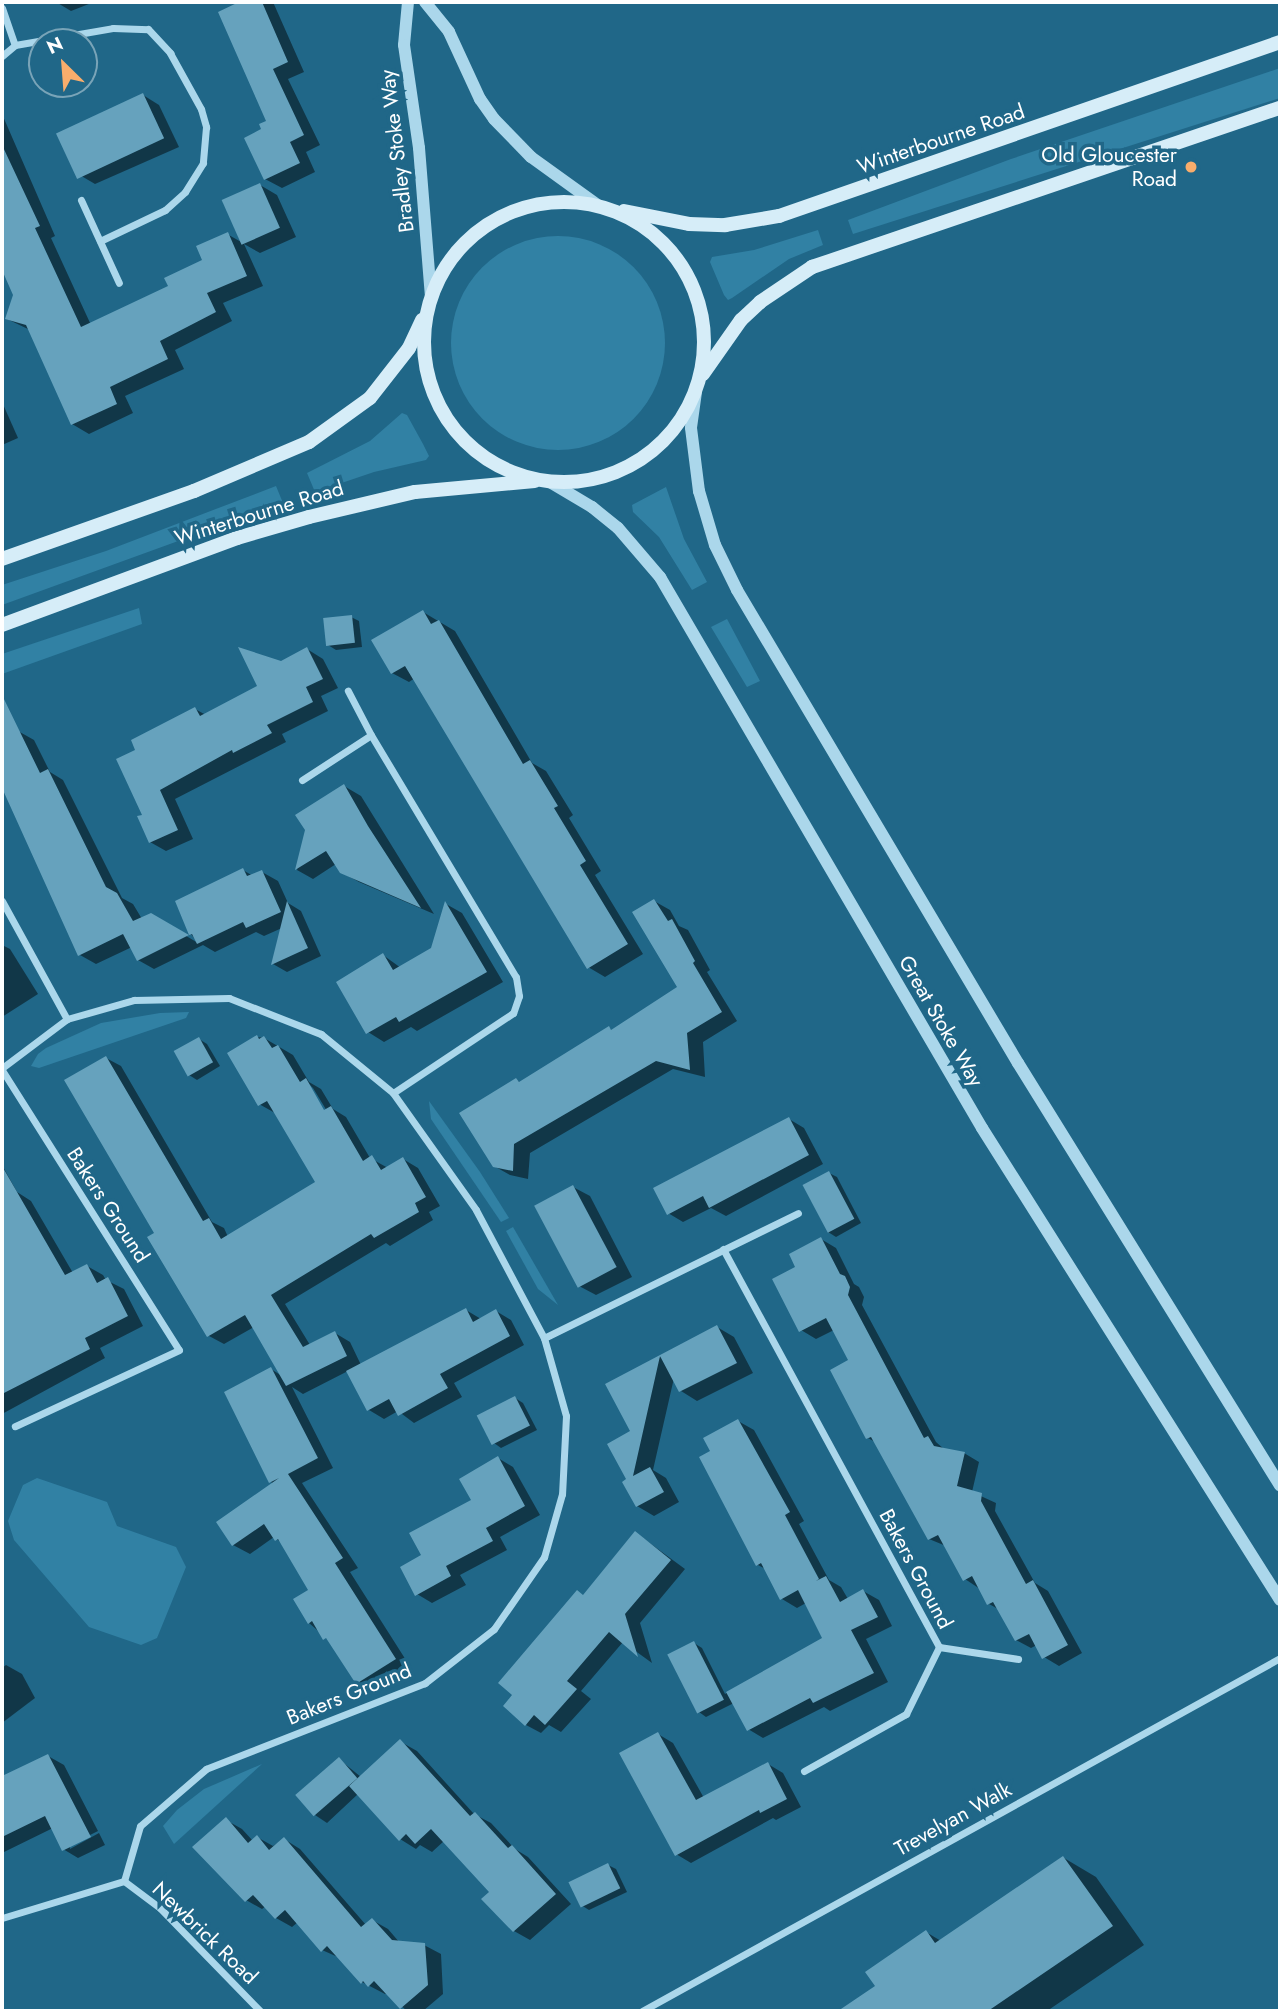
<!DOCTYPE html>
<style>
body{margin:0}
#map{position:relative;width:1282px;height:2013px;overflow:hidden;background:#206788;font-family:Jost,sans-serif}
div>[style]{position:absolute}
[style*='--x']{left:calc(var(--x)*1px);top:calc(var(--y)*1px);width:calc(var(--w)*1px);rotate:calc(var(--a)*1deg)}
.green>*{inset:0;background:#3181a4}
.round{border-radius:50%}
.shadow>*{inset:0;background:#0007}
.building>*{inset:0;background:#66a2bd;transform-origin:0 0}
.minor>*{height:7px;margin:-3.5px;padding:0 3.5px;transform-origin:3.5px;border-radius:3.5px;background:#abd7eb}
.tertiary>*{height:12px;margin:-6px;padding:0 6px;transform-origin:6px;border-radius:6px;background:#abd7eb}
.secondary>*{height:14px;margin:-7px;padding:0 7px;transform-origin:7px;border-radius:7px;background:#d6edf8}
.secondary>.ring{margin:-7px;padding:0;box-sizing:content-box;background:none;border:14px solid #d6edf8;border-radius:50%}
.dots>*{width:19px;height:19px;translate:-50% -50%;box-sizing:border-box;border:4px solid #206788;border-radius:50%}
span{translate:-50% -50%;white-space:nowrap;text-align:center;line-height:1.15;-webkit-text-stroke:7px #206788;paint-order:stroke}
.street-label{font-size:21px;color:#fff}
.poi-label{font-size:21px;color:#fff}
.right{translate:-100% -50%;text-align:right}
.frame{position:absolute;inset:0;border:4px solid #fff;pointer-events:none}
.north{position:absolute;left:28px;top:28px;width:70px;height:70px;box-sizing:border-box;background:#206788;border:2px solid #79a4b8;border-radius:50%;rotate:335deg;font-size:19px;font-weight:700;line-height:28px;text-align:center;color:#fff}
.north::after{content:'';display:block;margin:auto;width:24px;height:32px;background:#f8ad6c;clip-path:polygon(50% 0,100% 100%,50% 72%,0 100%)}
</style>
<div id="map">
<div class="green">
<i style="clip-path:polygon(1280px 68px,1280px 98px,853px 234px,848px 220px,1011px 159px)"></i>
<i style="clip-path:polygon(818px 230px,823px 245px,789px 259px,732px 298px,728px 300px,724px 295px,710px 262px,712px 257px,754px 250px)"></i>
<i class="round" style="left:451px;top:236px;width:214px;height:214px"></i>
<i style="clip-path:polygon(402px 413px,407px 415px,423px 444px,429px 456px,426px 460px,374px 472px,315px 492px,307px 473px,370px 441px)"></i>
<i style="clip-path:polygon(276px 486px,283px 503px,2px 605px,2px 585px,106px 551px)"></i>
<i style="clip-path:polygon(666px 487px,684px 539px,707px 582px,692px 590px,659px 537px,633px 512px,632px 505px)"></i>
<i style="clip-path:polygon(139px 608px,142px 624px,2px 674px,2px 654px)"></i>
<i style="clip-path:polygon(727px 619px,760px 681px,747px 687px,711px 627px)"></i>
<i style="clip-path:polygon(189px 1012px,186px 1018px,39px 1068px,31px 1066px,38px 1054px,46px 1048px,101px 1023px,160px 1013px)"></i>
<i style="clip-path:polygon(429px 1101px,480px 1172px,509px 1218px,501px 1222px,431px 1119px)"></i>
<i style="clip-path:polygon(513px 1227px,558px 1305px,538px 1289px,506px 1231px)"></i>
<i style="clip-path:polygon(37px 1478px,107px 1502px,117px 1526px,176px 1547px,186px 1567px,157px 1638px,141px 1645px,89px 1627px,14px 1540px,8px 1521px,23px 1485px)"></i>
<i style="clip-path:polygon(262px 1764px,174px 1844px,163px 1826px,177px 1810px,204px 1789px)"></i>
</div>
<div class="shadow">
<i style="clip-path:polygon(56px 2px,94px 2px,71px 11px)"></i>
<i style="clip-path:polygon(235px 2px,273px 2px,304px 72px,288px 79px,320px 145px,306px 152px,315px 172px,282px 188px,265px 179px,264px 130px,268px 122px)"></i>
<i style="clip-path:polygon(143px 95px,159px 105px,179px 147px,95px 184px,78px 174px)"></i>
<i style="clip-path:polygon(2px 114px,55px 236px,51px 238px,91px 325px,171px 287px,204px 261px,227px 234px,243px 243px,260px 185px,277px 195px,296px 237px,260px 253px,244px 244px,263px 286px,223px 303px,232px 321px,175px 350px,184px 369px,125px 396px,133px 413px,89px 434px,72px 424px,30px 330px,7px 319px,15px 295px,2px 266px)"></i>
<i style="clip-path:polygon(2px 402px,18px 438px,2px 445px)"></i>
<i style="clip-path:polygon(423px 612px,455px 631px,532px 763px,546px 771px,573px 815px,569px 818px,601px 871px,595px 875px,643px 954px,605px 977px,588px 967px,415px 678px,409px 682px,392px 673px)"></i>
<i style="clip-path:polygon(351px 617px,359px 621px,362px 647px,336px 650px,328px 645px)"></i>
<i style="clip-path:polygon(307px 649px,323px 659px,338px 688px,321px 696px,328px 711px,282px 734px,286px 742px,175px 799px,193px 839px,166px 851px,150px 842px,138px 751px,195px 709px,206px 715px,260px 687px,281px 663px)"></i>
<i style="clip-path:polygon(18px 731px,34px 740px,50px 772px,63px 780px,122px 898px,133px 904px,142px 919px,151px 915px,198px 943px,191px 934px,243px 870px,253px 876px,262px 872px,278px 881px,288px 903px,301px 911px,321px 956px,287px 972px,273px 964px,282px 928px,264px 936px,256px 932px,215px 952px,203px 945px,154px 969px,138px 960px,132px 947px,96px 964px,80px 955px,39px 859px,2px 787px,2px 739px)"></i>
<i style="clip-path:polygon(344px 786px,361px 796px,434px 914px,359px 882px,341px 872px,336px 864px,313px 879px,297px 870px,307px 830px)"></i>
<i style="clip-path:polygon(654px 901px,670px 910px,679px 926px,688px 930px,710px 970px,707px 972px,737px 1021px,703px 1042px,705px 1077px,673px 1069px,530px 1153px,528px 1179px,510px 1175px,494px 1166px,516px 1080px,521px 1083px,609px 1029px,613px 1031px,679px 987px)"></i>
<i style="clip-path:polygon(446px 904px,462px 913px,503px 982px,417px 1031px,411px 1027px,384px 1042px,368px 1032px,383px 955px,401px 968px,433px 949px)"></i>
<i style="clip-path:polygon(2px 945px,10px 949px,38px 994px,2px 1017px)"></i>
<i style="clip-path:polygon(evenodd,257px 1037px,264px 1038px,293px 1055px,309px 1082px,321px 1089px,333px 1109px,346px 1117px,370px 1158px,388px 1168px,403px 1159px,418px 1168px,440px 1206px,429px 1212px,433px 1220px,390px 1246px,386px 1243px,285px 1304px,310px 1345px,335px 1333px,350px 1342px,361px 1365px,466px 1310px,481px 1319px,496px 1311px,511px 1320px,524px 1345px,454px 1383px,462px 1397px,414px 1423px,398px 1411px,384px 1419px,369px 1410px,348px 1371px,303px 1394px,292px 1387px,333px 1468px,302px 1483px,358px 1568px,350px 1572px,411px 1668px,373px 1692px,357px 1683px,331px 1642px,309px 1623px,310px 1590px,282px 1543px,274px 1537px,250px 1554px,233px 1545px,218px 1523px,274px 1484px,271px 1482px,271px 1369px,282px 1376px,254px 1327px,224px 1344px,209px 1336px,157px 1233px,106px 1058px,121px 1066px,212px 1222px,224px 1228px,228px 1237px,318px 1183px,275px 1113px,259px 1104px,257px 1037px,307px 1082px,313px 1088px,330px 1116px,327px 1118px,307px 1082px)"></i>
<i style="clip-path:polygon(199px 1039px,207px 1044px,220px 1066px,197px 1080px,189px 1075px)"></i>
<i style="clip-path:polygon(789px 1119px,804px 1128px,823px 1164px,726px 1216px,711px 1208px,683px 1222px,668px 1213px)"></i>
<i style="clip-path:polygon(2px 1165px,17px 1192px,31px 1201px,73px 1273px,87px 1266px,103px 1275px,106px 1280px,124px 1289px,143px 1326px,100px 1348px,105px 1358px,2px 1414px,2px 1322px,10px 1318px,2px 1303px)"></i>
<i style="clip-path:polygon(829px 1173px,837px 1177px,861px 1223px,836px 1237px,828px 1232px)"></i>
<i style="clip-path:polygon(573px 1187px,590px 1196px,632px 1277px,596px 1295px,579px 1286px)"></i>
<i style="clip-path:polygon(821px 1239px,836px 1248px,854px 1284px,859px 1287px,864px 1297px,862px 1305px,936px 1442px,945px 1450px,964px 1453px,979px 1462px,972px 1492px,996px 1503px,995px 1511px,1035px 1583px,1048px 1591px,1082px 1653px,1059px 1666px,1044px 1657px,1037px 1645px,1031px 1648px,1016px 1640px,1000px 1610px,989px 1604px,980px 1589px,965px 1579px,946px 1546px,929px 1539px,877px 1443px,868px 1438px,850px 1361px,834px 1330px,816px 1339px,801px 1330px,798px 1267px)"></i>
<i style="clip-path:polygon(717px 1327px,734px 1337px,753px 1373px,697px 1401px,681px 1391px,674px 1378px,653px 1470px,666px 1478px,679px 1502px,654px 1516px,637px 1506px,628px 1480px,633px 1431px,608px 1385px)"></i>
<i style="clip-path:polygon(515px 1398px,523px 1403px,537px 1430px,501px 1448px,494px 1443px)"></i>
<i style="clip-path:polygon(738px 1421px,754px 1430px,804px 1521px,799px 1524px,829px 1580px,841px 1587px,848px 1599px,863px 1591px,879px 1600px,892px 1626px,866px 1639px,888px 1682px,830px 1711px,824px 1707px,763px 1738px,748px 1729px,734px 1703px,706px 1717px,699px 1712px,694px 1643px,702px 1648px,725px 1694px,824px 1639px,806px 1603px,797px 1608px,782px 1599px,767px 1570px,758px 1565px,713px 1452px)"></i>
<i style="clip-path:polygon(498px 1458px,513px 1467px,540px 1515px,500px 1537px,507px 1550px,460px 1575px,466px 1585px,432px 1603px,417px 1594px,424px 1556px,473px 1501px)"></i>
<i style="clip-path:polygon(636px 1533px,685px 1569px,640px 1623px,652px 1663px,623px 1642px,581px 1691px,591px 1699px,561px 1732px,549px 1725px,541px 1733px,526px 1725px,585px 1596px)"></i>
<i style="clip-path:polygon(6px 1665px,22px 1674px,35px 1698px,2px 1723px,2px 1668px)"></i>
<i style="clip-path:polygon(658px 1734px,673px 1743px,704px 1798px,768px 1764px,783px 1773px,801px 1807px,776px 1820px,773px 1818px,691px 1863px,676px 1854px)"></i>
<i style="clip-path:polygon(401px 1742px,417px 1751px,474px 1814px,491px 1823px,515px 1849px,528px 1857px,571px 1904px,530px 1940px,514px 1931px,491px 1892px,444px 1841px,432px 1852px,420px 1845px,416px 1849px,400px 1839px,358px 1794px,327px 1823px,315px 1815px,340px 1760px,361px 1777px)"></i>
<i style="clip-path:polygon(48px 1756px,64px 1765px,98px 1831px,70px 1845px,70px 1849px,99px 1833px,105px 1845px,78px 1858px,63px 1849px,53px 1828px,2px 1853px,2px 1779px)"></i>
<i style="clip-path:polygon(226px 1820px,242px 1829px,253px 1841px,257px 1837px,273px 1846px,284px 1839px,300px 1849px,366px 1925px,372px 1920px,388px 1929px,400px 1943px,424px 1945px,441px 1954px,443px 1994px,423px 2011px,407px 2011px,387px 1993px,385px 1994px,362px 1982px,340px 1958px,322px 1950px,298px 1922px,292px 1927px,276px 1918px,266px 1906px,262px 1909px,246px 1900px)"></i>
<i style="clip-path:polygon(1064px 1858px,1096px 1877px,1144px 1945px,1047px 2011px,842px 2011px,877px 1987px,926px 1932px,941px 1941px)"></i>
<i style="clip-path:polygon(608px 1865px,616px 1869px,627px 1892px,589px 1910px,581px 1905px)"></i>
</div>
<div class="building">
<i style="clip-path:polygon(239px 2px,262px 2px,288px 62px,273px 69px,304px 135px,290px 142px,300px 163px,264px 180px,244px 138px,261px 129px,259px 124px,266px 121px,218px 12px)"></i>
<i style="left:143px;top:93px;width:50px;height:96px;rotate:65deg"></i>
<i style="clip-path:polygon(2px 145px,40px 226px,35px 228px,81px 327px,168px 286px,164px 278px,202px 260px,196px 246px,228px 232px,247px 276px,207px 293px,216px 312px,160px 341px,168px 359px,110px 387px,117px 404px,71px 425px,26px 325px,5px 319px,13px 295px,2px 270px)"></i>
<i style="left:260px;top:183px;width:49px;height:42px;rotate:66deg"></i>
<i style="clip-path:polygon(423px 610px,431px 624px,439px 620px,523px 764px,530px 760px,558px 806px,554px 808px,586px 861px,580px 865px,628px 944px,587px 969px,405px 666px,391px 674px,371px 640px)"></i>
<i style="left:352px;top:615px;width:28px;height:29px;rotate:84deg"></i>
<i style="clip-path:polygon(238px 647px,281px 661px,307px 647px,323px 679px,306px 687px,313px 702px,267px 725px,272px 733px,233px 753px,232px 750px,160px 790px,178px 830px,149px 843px,137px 816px,142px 815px,116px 759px,135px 750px,131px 740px,195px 707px,200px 716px,257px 686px)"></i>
<i style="clip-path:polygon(2px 695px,40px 773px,48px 769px,106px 887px,117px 893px,133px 921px,151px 913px,189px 935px,137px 961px,123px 934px,78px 956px,2px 788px)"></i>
<i style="clip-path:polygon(344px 784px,368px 826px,421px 908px,340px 873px,326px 851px,295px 870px,305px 830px,295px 815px)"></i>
<i style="clip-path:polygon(243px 868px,247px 876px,262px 870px,281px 912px,246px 928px,243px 922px,197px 944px,192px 934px,189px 935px,175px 901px)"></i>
<i style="clip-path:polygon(654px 899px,668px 921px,672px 919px,695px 961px,693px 963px,722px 1012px,687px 1033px,690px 1070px,656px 1061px,514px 1144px,513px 1171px,493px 1167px,459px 1113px,516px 1078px,519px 1082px,609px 1026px,611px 1030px,677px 987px,632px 912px)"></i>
<i style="clip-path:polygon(287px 901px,308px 948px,271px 965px)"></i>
<i style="clip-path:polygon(445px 901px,487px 972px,399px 1022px,396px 1017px,366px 1034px,336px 982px,383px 953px,393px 970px,431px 948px)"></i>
<i style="clip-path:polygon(257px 1035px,259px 1039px,264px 1036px,272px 1048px,278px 1045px,300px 1082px,306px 1078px,324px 1110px,331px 1106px,363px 1161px,372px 1155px,381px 1170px,403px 1157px,426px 1197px,415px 1203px,419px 1212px,374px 1238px,371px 1234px,271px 1295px,303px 1347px,335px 1331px,347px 1356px,286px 1386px,245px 1315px,207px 1337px,147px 1237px,154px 1233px,64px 1080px,106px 1056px,203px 1221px,209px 1218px,221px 1239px,315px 1182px,267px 1101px,258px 1106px,227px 1053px)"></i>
<i style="left:199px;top:1037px;width:29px;height:29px;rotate:61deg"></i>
<i style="clip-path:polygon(789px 1117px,809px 1155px,709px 1208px,703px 1196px,667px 1215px,653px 1188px)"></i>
<i style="clip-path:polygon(2px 1166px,65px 1275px,87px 1264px,97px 1283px,108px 1277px,128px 1316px,85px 1338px,90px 1349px,2px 1394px)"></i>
<i style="left:829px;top:1171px;width:54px;height:30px;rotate:62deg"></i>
<i style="left:573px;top:1185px;width:93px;height:44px;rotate:62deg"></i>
<i style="clip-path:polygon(821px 1237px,840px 1274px,845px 1276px,850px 1287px,848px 1295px,924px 1438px,928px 1436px,934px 1446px,965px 1452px,957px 1486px,982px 1493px,981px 1501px,1026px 1584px,1033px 1580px,1068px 1645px,1042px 1659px,1029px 1634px,1015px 1641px,993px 1602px,987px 1605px,972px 1576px,963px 1581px,938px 1535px,928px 1540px,871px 1437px,866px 1439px,830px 1370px,848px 1360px,826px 1318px,799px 1332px,772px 1279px,795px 1267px,789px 1254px)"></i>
<i style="clip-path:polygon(466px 1308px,473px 1322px,496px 1309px,510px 1336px,440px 1374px,448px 1388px,398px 1416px,389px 1399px,367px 1411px,346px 1371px)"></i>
<i style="clip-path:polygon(717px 1325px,737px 1363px,679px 1392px,660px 1356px,633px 1476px,650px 1467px,664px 1492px,636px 1507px,622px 1482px,626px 1479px,607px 1444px,630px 1431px,605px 1384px)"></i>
<i style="clip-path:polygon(271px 1367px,318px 1458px,288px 1474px,343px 1558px,335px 1563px,396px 1659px,356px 1684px,326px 1638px,323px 1640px,312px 1621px,308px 1624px,293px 1599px,308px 1590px,278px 1539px,275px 1541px,264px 1524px,232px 1546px,216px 1522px,279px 1478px,269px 1483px,224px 1392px)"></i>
<i style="left:515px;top:1396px;width:33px;height:43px;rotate:63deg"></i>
<i style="clip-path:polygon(738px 1419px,790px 1512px,785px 1515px,819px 1579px,816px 1581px,826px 1576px,840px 1602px,863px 1589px,878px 1617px,851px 1630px,874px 1673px,813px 1703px,810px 1698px,747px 1731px,726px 1692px,822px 1638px,798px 1590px,780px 1600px,761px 1563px,756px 1566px,699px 1457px,710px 1451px,703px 1438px)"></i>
<i style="clip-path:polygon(498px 1456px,525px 1506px,486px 1528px,493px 1541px,446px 1566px,451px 1576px,415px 1596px,400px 1567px,421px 1555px,409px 1533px,471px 1500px,459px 1479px)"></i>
<i style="clip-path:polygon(635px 1531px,671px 1560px,625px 1614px,638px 1657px,609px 1632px,567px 1681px,577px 1689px,545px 1725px,534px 1715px,525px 1726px,503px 1706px,512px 1695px,498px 1683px,577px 1590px,583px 1595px)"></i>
<i style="left:694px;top:1641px;width:66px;height:30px;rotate:63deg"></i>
<i style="clip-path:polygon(658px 1732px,696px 1800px,768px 1762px,787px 1799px,760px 1813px,759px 1810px,675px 1856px,619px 1753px)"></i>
<i style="clip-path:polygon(400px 1739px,470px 1816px,475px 1812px,508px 1848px,512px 1845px,556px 1894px,513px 1932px,481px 1899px,489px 1892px,431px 1829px,415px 1844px,406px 1834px,399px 1841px,349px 1786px)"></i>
<i style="clip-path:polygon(48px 1754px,91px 1837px,62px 1851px,45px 1816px,2px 1837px,2px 1776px)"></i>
<i style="left:339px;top:1757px;width:28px;height:58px;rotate:49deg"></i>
<i style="clip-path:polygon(226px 1817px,248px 1843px,257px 1835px,269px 1850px,284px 1837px,361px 1927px,372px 1918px,392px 1940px,425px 1943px,428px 1985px,400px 2009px,374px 1981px,368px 1987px,363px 1981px,361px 1984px,327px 1946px,321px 1952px,285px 1910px,275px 1919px,253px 1895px,245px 1902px,192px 1847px)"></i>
<i style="clip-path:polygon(1063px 1856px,1113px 1926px,988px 2011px,838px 2011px,875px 1986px,865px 1972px,926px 1930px,935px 1943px)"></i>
<i style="left:608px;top:1863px;width:28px;height:44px;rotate:64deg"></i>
</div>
<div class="minor">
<i style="--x:2;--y:8;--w:39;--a:71"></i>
<i style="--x:2;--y:56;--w:17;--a:-40"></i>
<i style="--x:15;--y:45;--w:99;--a:-9.8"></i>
<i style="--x:113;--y:28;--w:35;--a:2"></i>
<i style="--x:148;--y:29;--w:33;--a:47"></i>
<i style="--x:170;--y:53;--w:64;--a:61"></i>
<i style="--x:201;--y:109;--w:19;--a:74"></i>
<i style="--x:206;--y:127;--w:36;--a:95"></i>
<i style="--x:203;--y:163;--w:34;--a:122"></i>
<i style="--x:185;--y:192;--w:27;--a:138"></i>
<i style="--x:165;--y:210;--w:72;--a:154.5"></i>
<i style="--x:81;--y:200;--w:91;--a:65.4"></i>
<i style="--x:371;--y:735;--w:282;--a:59.1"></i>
<i style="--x:516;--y:977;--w:19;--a:81"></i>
<i style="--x:519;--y:996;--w:18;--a:109"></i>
<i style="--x:513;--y:1013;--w:144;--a:146.3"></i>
<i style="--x:302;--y:780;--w:82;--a:-33.1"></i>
<i style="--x:371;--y:735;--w:50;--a:-117.6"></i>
<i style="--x:2;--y:901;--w:135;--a:61.2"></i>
<i style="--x:2;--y:1068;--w:81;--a:-37"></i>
<i style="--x:67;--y:1019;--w:70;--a:-15.8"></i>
<i style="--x:134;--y:1000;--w:95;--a:-1.2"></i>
<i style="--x:229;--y:998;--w:99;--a:21.4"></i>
<i style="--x:321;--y:1034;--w:93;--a:39.3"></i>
<i style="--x:393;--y:1093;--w:143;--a:54.6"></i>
<i style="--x:476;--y:1210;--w:145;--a:62"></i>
<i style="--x:544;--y:1338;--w:81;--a:74.2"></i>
<i style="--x:566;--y:1416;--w:78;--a:92.9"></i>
<i style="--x:562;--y:1494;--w:66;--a:105.9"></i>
<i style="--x:544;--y:1557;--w:88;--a:124.8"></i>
<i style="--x:494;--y:1629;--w:88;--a:142"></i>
<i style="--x:425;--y:1683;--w:235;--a:158.6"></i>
<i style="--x:206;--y:1769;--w:87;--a:139.2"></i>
<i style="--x:140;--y:1826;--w:57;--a:106.2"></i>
<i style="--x:2;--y:1070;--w:331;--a:57.7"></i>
<i style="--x:179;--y:1350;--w:181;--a:155.1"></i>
<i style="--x:723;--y:1249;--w:453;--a:61.5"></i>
<i style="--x:939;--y:1647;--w:80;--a:8.6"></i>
<i style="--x:544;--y:1338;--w:283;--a:-26.2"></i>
<i style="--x:804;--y:1771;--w:117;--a:-29.2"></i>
<i style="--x:906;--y:1714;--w:75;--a:-63.8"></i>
<i style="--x:124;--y:1881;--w:45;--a:36.9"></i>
<i style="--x:160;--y:1908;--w:144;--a:45.8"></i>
<i style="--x:2;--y:1918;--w:127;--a:-16.9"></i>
<i style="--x:642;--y:2011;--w:729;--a:-28.96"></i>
</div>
<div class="tertiary">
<i style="--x:408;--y:2;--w:43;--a:95.3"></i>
<i style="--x:404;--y:45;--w:104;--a:81.7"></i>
<i style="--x:419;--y:148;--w:149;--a:85.4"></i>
<i style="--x:425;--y:2;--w:38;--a:51"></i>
<i style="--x:449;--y:32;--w:74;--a:65.2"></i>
<i style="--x:480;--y:99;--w:24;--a:55"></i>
<i style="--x:494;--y:119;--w:53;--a:45.8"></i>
<i style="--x:531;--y:157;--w:84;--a:35.8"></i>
<i style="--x:696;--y:392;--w:36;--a:98"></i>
<i style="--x:691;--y:428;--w:64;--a:82.8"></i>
<i style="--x:699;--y:491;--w:56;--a:73.5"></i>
<i style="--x:715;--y:545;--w:50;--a:63.9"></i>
<i style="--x:737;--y:590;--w:550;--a:59.29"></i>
<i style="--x:1018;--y:1063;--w:497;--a:58.2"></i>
<i style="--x:550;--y:482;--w:49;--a:30.8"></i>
<i style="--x:592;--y:507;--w:33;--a:39"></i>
<i style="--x:618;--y:528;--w:65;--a:49.4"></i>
<i style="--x:660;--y:577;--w:638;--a:59.7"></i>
<i style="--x:982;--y:1128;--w:558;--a:57.73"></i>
</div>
<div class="secondary">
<i class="ring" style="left:424px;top:202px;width:266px;height:266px"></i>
<i style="--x:624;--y:211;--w:66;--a:11.3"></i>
<i style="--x:689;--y:224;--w:36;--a:2"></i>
<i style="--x:725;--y:225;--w:55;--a:-9.5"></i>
<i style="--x:779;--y:216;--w:530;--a:-19.15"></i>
<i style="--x:703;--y:374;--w:66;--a:-54.9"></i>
<i style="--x:741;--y:320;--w:26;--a:-43"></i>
<i style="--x:760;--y:302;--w:63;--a:-33.9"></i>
<i style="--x:812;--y:267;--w:494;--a:-18.8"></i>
<i style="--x:2;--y:559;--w:204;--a:-19.5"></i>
<i style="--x:194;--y:491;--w:125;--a:-23.1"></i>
<i style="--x:309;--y:442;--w:75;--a:-35.8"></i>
<i style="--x:370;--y:398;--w:63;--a:-52"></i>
<i style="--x:409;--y:348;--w:31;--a:-65"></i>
<i style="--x:2;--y:625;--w:251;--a:-20.3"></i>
<i style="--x:237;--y:538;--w:75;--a:-16.3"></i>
<i style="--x:309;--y:517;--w:109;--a:-13.3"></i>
<i style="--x:415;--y:492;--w:120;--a:-5.3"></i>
</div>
<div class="dots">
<i style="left:1191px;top:167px;background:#f8ad6c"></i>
</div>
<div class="street-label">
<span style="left:941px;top:139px;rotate:-19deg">Winterbourne Road</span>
<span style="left:397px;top:151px;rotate:-97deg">Bradley Stoke Way</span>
<span style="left:259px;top:513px;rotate:-17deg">Winterbourne Road</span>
<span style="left:941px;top:1021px;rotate:60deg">Great Stoke Way</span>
<span style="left:108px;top:1205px;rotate:57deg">Bakers Ground</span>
<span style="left:916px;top:1569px;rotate:62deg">Bakers Ground</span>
<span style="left:349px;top:1694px;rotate:-22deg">Bakers Ground</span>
<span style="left:953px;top:1819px;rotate:-29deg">Trevelyan Walk</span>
<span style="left:205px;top:1933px;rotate:44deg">Newbrick Road</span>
</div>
<div class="poi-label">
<span class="right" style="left:1177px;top:167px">Old Gloucester<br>Road</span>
</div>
<div class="frame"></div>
<div class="north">N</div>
</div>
